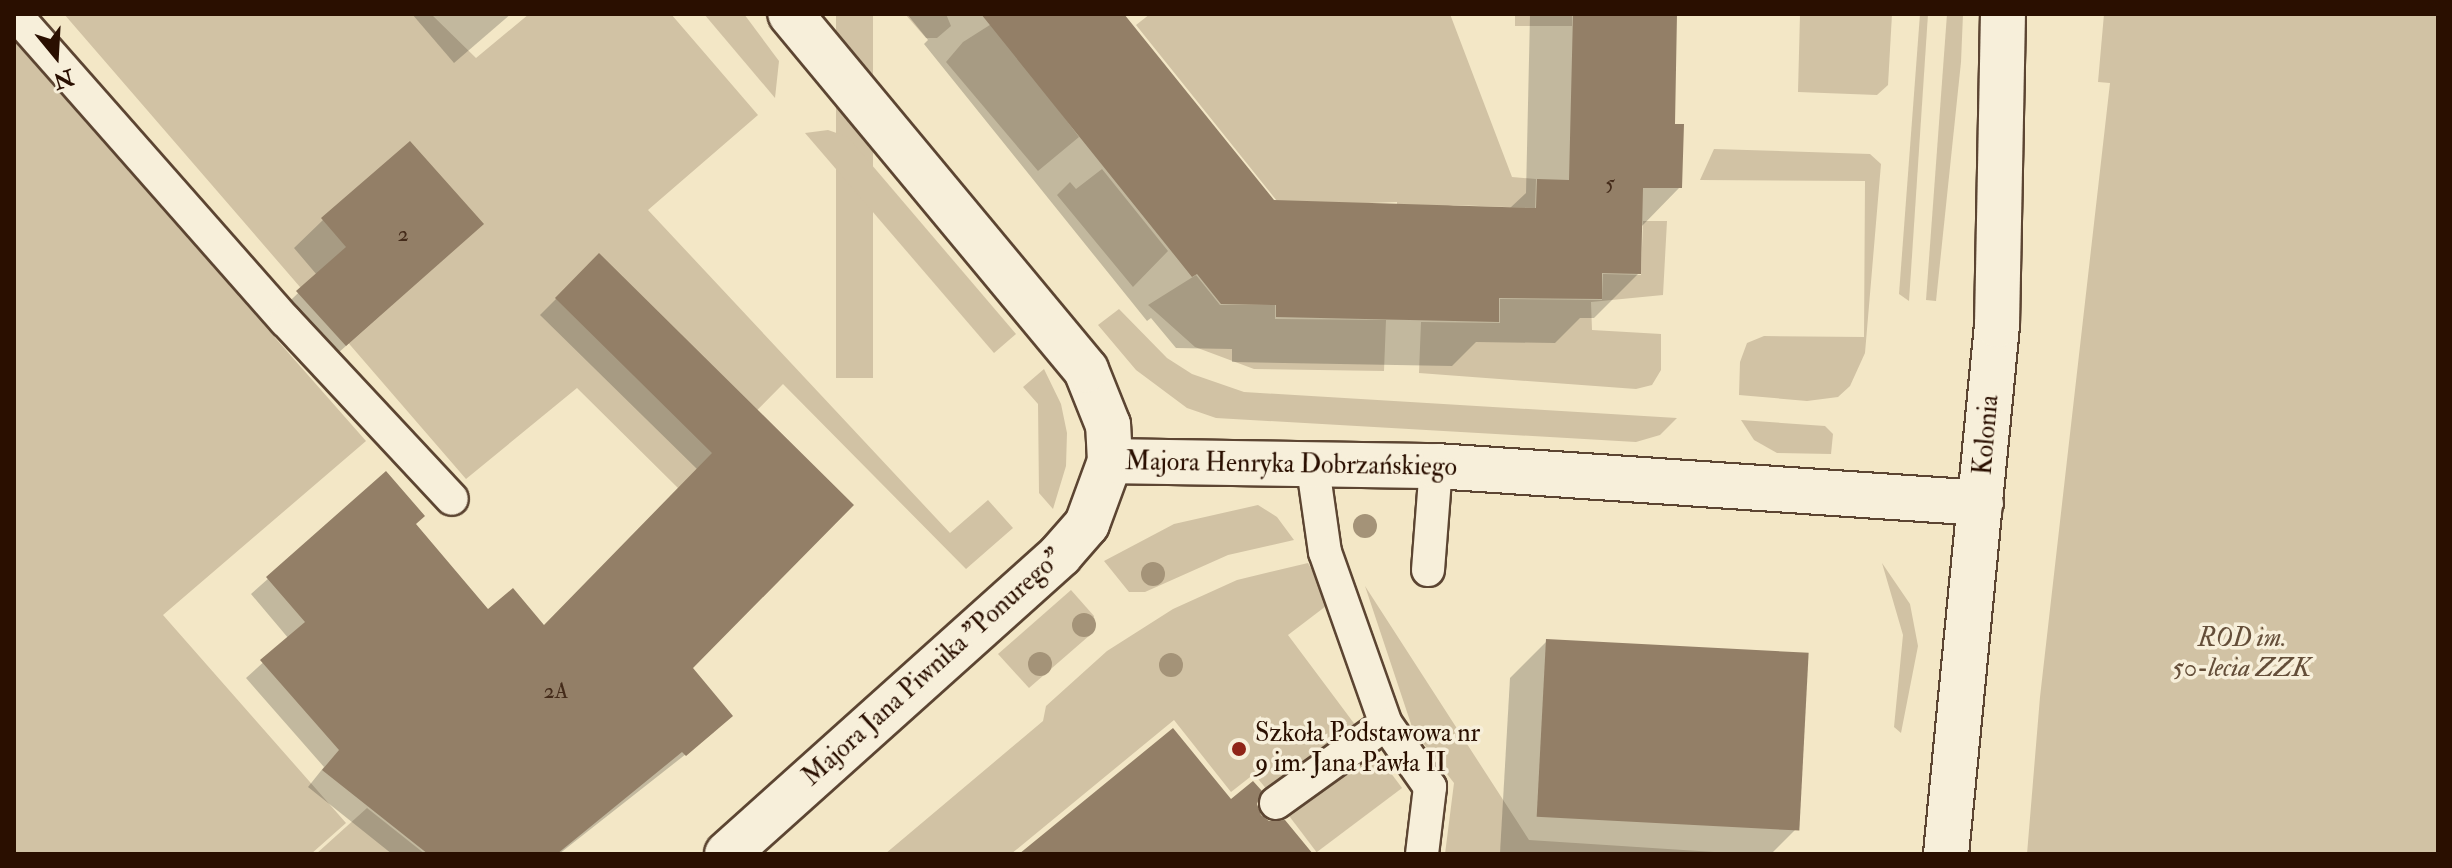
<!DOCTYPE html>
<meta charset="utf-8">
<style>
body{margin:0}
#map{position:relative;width:2452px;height:868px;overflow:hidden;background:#f3e7c6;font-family:"IM FELL Double Pica",serif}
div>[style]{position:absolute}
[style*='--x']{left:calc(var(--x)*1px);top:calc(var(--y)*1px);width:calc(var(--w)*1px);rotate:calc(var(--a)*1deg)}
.green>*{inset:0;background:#d1c2a4;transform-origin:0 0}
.shadow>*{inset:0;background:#0003}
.building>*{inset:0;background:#937f67;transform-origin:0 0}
.roads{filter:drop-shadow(2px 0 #5c4532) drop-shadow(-2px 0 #5c4532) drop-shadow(0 2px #5c4532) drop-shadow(0 -2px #5c4532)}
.lane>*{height:32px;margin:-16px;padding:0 16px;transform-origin:16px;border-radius:16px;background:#f7efda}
.street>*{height:44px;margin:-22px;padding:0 22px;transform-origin:22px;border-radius:22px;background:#f7efda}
.secondary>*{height:44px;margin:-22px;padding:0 22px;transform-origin:22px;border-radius:22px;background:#f7efda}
.trees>*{width:24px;height:24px;margin:-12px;border-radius:50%;background:#a49378}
.dots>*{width:22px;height:22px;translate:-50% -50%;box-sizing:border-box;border:4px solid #f7efda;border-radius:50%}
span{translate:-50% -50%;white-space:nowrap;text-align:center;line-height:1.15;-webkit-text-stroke:7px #f7efda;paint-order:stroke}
.number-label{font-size:22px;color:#442b1a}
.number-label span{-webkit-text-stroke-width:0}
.street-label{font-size:26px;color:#2a0f00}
.park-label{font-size:26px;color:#644e39;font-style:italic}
.poi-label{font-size:26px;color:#2a0f00}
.left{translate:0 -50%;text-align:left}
.frame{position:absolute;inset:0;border:16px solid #2a0f00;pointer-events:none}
.north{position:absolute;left:16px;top:16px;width:80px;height:80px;-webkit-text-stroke:6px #f7efda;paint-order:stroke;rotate:162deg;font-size:22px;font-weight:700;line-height:32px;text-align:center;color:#2a0f00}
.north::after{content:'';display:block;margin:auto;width:28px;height:36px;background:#2a0f00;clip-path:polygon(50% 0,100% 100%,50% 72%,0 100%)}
</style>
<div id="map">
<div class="green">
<i style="clip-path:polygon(64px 14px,431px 14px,476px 58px,529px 14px,671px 14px,758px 115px,648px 210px,950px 533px,988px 500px,1013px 528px,966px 569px,783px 384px,679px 489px,577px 388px,466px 479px)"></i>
<i style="clip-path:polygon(704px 14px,744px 14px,779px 61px,775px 98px)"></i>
<i style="left:836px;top:14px;width:37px;height:364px"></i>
<i style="clip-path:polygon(905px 14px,946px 14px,951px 26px,937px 38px,926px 38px)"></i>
<i style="clip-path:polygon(1150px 14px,1450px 14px,1512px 177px,1536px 179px,1535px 208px,1453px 205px,1397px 216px,1397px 202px,1281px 206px,1136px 25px)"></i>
<i style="left:1515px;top:14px;width:57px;height:12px"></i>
<i style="clip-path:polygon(1800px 14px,1892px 14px,1888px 85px,1877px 95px,1798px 92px)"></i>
<i style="clip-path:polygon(1920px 14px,1928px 14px,1909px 301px,1899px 294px)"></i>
<i style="clip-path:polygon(1947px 14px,1963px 14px,1961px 62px,1936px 301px,1926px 300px)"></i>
<i style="clip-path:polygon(2104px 14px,2438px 14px,2438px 854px,2027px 854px,2040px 697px,2110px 83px,2098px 82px)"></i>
<i style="clip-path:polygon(993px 23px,1079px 137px,1038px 171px,946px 62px,963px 42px)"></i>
<i style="clip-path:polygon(14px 41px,366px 441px,163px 615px,346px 823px,311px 854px,14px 854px)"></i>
<i style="clip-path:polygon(828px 130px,848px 137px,1016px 334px,994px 353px,805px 133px)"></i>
<i style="clip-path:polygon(1714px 149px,1870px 154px,1881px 164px,1865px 353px,1850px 386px,1838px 397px,1807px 401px,1739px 395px,1740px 362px,1747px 343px,1764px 336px,1864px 337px,1865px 181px,1700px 180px)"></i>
<i style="clip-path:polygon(1102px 169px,1168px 251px,1133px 287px,1057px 195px,1070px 182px,1076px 189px)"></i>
<i style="clip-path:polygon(1643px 221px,1667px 221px,1663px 295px,1591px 302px,1592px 330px,1661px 334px,1661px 370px,1652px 385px,1636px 389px,1419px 373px,1421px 322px,1500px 323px,1500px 299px,1602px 300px,1603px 274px,1641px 275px)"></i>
<i style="clip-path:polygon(1196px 275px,1220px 305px,1275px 305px,1275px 319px,1386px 320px,1384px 371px,1254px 369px,1195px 347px,1148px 305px)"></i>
<i style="clip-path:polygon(1119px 309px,1167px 358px,1192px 374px,1244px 392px,1677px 418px,1660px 435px,1636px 442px,1216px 418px,1187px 408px,1136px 370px,1098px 325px)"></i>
<i style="clip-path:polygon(1044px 369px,1061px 404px,1067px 433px,1066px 466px,1053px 509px,1039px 493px,1038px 404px,1023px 387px)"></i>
<i style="clip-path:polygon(1741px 420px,1825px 426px,1833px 434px,1831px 454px,1777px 453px,1754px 440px)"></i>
<i style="clip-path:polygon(1258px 505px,1277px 517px,1294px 540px,1228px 555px,1145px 592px,1129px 592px,1104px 561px,1174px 524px)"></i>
<i style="clip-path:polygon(1308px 563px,1330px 603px,1288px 635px,1356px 726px,1268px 791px,1254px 774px,1231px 792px,1174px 720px,1011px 854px,885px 854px,1043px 721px,1046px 706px,1107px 651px,1173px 609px,1237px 580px)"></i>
<i style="clip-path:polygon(1882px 563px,1910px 604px,1918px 646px,1901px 733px,1894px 727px,1903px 635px)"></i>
<i style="clip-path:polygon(1365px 586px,1529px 840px,1745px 854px,1445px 854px,1454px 783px,1413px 730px)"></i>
<i style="clip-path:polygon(1071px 590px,1094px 616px,1090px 635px,1029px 688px,998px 654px)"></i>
<i style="left:1375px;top:752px;width:45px;height:107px;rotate:53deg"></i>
<i style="clip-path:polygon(367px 808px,425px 854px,316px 854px)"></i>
</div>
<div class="shadow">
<i style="clip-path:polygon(412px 14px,511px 14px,454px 63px)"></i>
<i style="clip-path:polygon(907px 14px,1123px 14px,1273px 202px,1509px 209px,1526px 193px,1530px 14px,1675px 14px,1673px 126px,1680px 187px,1640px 228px,1639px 273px,1594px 318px,1580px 318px,1555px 343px,1476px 342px,1452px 366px,1232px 362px,1232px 349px,1176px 348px,1151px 318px,1147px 321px,924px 44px,928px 40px)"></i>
<i style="clip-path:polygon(323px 220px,481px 224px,316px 373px,270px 320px,317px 275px,294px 248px)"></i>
<i style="clip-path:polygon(599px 256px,851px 505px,690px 668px,714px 732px,559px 854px,392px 854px,308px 787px,324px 767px,246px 678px,289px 639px,251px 594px,386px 474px,413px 524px,487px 612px,544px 628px,698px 470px,540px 315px)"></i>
<i style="clip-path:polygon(1547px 641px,1798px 827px,1771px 854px,1500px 853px,1510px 678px)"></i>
</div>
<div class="building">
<i style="clip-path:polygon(981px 14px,1124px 14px,1274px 200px,1536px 208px,1537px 179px,1569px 180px,1573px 14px,1677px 14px,1675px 124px,1684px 124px,1682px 188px,1643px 188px,1641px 274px,1602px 273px,1602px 299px,1499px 298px,1499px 322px,1276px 317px,1276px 305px,1221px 304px,1197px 274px,1192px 277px)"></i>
<i style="clip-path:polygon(410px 141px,484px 224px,346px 346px,296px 291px,346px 247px,321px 218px)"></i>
<i style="clip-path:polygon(599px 253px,854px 505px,693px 668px,733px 716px,686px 756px,682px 752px,557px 854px,428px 854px,322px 770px,339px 750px,260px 660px,305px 622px,266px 577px,386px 471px,425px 516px,416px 524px,488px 609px,513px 588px,544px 625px,712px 453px,555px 298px)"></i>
<i style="left:1546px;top:639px;width:263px;height:178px;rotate:3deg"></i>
<i style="clip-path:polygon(1173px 728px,1231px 799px,1253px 781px,1262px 791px,1257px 804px,1261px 815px,1269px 821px,1285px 820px,1313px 854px,1019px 854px)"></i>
</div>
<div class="roads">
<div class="lane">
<i style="--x:15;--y:14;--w:409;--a:48.6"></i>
<i style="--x:286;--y:321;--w:243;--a:47"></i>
<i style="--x:1312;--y:461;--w:92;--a:81.9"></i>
<i style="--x:1325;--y:552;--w:182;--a:70.5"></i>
<i style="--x:1386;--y:724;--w:77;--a:55.1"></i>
<i style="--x:1430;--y:787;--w:67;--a:96.8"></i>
<i style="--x:1428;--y:570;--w:104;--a:-85.6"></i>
<i style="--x:1276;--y:803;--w:135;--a:-35.7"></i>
</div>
<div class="street">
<i style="--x:1110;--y:461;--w:326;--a:0.9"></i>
<i style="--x:1436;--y:466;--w:546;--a:3.88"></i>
<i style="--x:727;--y:854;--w:448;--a:-41.9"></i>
<i style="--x:1060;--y:555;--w:41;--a:-48.9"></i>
<i style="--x:1087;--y:524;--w:67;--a:-69.9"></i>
<i style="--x:1110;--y:461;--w:36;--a:-93"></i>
<i style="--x:1108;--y:425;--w:59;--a:-111.8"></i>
<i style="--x:1086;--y:370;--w:463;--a:-129.7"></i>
</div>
<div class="secondary">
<i style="--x:1946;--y:854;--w:531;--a:-84.49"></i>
<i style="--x:1997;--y:325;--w:311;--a:-88.9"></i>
</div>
</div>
<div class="trees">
<i style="left:1365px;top:526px"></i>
<i style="left:1153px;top:574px"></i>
<i style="left:1084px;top:625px"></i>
<i style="left:1040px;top:664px"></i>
<i style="left:1171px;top:665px"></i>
</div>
<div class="dots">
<i style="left:1239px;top:749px;background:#8f2418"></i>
</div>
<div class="number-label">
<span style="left:1610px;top:184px">5</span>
<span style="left:403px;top:235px">2</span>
<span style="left:556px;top:692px">2A</span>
</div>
<div class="street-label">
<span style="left:1987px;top:435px;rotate:-85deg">Kolonia</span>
<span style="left:1291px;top:465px;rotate:1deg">Majora Henryka Dobrzańskiego</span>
<span style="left:933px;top:668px;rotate:-42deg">Majora Jana Piwnika "Ponurego"</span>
</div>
<div class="park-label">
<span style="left:2242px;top:654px">ROD im.<br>50-lecia ZZK</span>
</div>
<div class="poi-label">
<span class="left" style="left:1255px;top:749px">Szkoła Podstawowa nr<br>9 im. Jana Pawła II</span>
</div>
<div class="frame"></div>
<div class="north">N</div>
</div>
